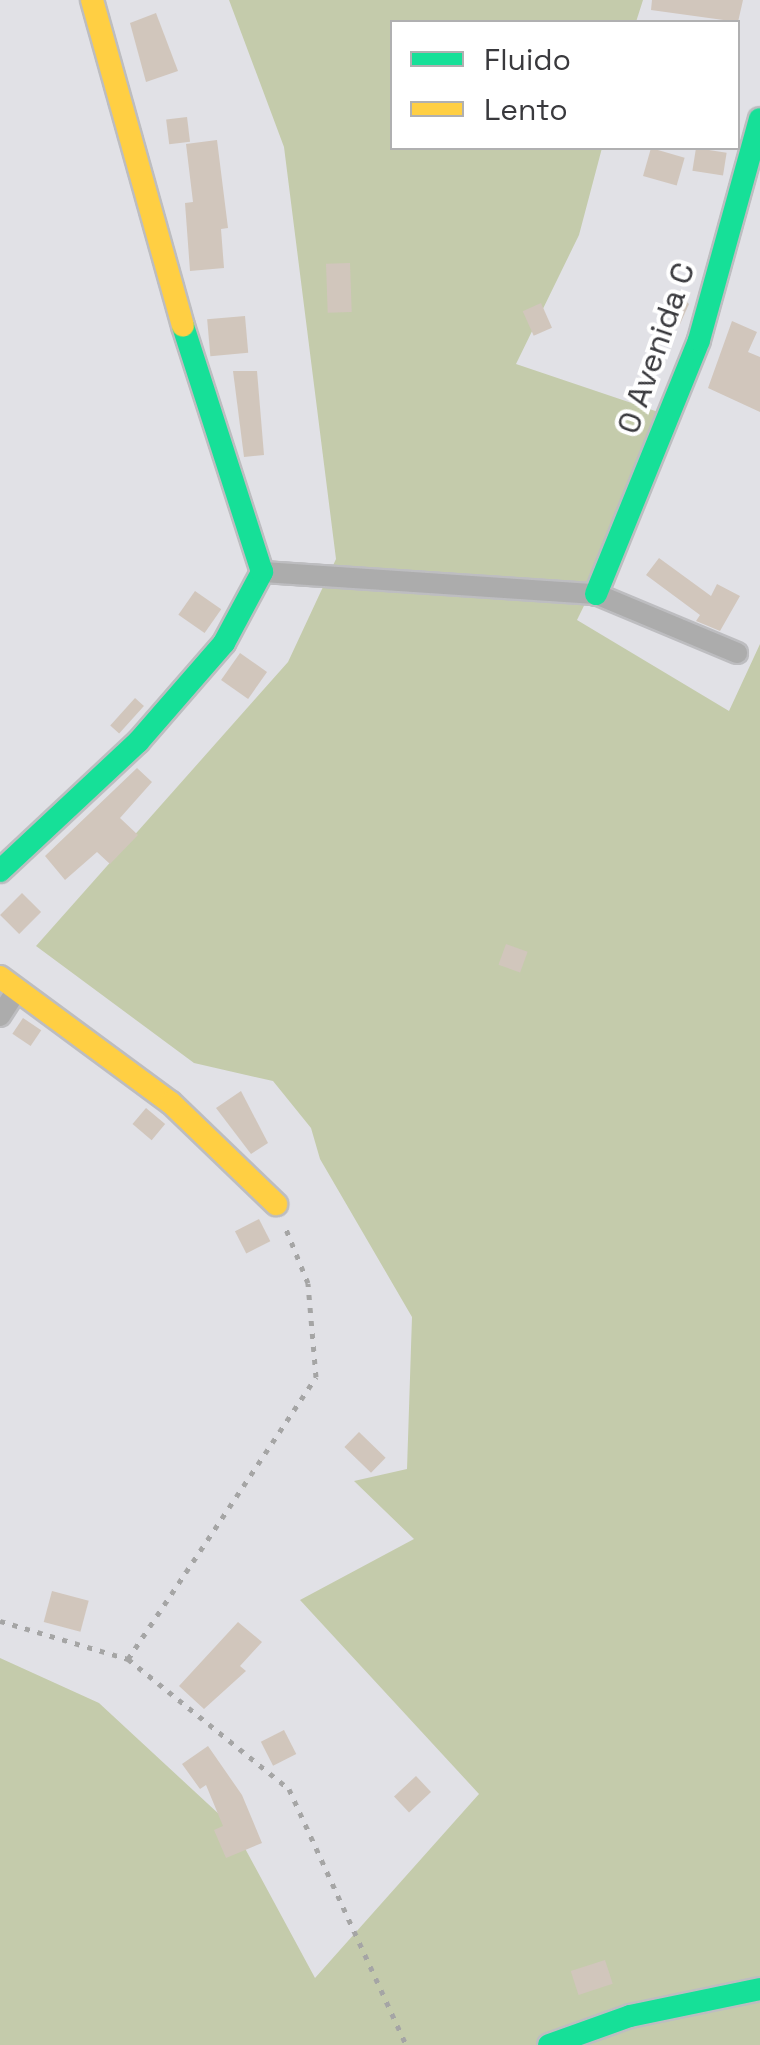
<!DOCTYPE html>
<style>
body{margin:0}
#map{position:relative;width:760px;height:2045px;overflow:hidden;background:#e1e1e6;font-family:"Space Grotesk",sans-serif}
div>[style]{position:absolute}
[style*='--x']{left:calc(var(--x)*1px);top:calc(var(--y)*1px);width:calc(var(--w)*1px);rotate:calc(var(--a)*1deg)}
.green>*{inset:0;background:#c4cbab}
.building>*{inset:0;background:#d1c6bc;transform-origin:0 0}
.path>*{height:5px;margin-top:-2.5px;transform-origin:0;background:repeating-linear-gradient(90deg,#a5a5a5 0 5px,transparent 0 13px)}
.roads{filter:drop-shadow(2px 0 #bdbdc0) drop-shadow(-2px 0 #bdbdc0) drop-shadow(0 2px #bdbdc0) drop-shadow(0 -2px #bdbdc0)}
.street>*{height:20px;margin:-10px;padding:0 10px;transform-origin:10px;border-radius:10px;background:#acacac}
.fast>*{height:22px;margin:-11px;padding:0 11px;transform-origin:11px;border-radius:11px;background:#16e098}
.slow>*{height:22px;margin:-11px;padding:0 11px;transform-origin:11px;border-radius:11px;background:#ffcf43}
span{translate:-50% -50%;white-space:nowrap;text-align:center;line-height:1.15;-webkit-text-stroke:8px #fff;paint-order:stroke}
.street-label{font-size:32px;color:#39393d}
.legend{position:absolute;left:390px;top:20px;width:350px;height:130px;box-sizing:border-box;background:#fff;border:2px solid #b0b0b1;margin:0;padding:12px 18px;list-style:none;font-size:30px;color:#39393d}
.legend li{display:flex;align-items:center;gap:20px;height:50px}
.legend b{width:50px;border:2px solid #b0b0b1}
</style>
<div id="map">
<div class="green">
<i style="clip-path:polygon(229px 0,643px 0,636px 22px,392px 22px,392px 148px,602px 148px,579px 235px,516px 364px,676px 418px,577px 620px,729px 711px,760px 644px,760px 2045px,0 2045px,0 1658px,99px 1703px,234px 1828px,315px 1978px,479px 1794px,300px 1600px,414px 1539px,354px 1481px,407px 1469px,412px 1317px,320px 1159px,311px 1128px,273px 1081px,194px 1063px,36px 946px,288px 662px,336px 559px,284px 147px)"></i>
</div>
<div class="building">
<i style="clip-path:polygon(652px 0,743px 0,738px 22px,651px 10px)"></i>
<i style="clip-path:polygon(156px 13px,178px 71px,146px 82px,130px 23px)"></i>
<i style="left:187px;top:117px;width:25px;height:21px;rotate:83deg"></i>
<i style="clip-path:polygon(217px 140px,228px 228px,221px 229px,224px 268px,190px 271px,185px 203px,193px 202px,186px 144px)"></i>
<i style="left:651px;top:148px;width:35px;height:29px;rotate:16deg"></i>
<i style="left:696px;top:148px;width:31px;height:23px;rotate:9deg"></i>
<i style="left:350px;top:263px;width:49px;height:24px;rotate:88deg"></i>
<i style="clip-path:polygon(679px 295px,689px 304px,680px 324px,665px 309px)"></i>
<i style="left:541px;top:303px;width:27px;height:20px;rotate:66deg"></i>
<i style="left:245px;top:316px;width:37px;height:38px;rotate:85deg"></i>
<i style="clip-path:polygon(732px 321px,757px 332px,748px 352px,760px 357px,760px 412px,708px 388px)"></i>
<i style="clip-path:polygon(233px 371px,257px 371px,264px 455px,244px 457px)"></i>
<i style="clip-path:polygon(659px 558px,711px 596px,717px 584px,740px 596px,720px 631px,696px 621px,700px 615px,646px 575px)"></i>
<i style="left:195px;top:591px;width:32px;height:29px;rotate:35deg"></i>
<i style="left:240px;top:653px;width:33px;height:33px;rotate:35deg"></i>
<i style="left:135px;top:698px;width:12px;height:37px;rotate:42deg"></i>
<i style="clip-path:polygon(137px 768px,152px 782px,120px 818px,138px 835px,110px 864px,97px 852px,65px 880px,45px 856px)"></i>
<i style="left:22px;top:893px;width:27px;height:31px;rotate:45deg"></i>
<i style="left:506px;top:944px;width:23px;height:22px;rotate:20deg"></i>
<i style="left:23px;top:1018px;width:22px;height:19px;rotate:34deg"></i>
<i style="clip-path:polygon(241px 1091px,268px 1143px,251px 1154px,216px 1108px)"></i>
<i style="left:146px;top:1108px;width:25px;height:21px;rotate:40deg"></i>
<i style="left:259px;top:1219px;width:25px;height:27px;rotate:63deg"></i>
<i style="left:359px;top:1432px;width:37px;height:21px;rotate:44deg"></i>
<i style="left:52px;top:1591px;width:38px;height:32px;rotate:15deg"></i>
<i style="clip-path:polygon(238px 1622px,262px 1642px,240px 1666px,246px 1671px,204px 1709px,179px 1686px)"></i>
<i style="left:284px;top:1730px;width:27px;height:26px;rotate:63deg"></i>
<i style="clip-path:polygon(208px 1746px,242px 1795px,262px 1843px,226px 1858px,214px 1830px,223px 1826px,206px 1785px,200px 1789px,182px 1764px)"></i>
<i style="left:416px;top:1776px;width:22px;height:30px;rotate:47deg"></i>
<i style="left:605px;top:1960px;width:25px;height:36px;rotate:72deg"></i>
</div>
<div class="path">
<i style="--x:0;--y:1621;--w:134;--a:16.5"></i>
<i style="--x:128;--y:1659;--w:207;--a:38.9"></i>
<i style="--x:289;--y:1789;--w:281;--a:65.4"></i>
<i style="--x:128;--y:1659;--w:339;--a:-56.3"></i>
<i style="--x:316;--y:1377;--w:94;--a:-94.9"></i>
<i style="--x:308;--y:1283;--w:58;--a:-112.2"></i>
</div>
<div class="roads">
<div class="street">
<i style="--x:262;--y:572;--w:335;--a:3.8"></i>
<i style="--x:596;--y:594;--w:153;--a:22.7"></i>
<i style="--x:0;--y:1016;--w:27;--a:-57"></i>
</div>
<div class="fast">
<i style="--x:596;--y:594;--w:274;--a:-67.9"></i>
<i style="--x:699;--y:340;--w:229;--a:-74.6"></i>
<i style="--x:0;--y:871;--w:189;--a:-43.1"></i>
<i style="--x:138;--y:742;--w:131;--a:-49"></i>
<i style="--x:224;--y:643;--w:81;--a:-61.8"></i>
<i style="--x:262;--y:572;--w:258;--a:-107.8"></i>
<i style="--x:549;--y:2045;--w:86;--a:-19.7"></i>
<i style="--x:630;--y:2016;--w:133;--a:-11.7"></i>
</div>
<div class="slow">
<i style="--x:92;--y:0;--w:338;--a:74.4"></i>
<i style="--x:0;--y:977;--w:212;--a:36.4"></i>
<i style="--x:171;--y:1103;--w:146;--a:43.9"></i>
</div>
</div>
<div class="street-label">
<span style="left:656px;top:348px;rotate:-71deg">0 Avenida C</span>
</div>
<ul class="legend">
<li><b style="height:12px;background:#16e098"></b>Fluido</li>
<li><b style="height:12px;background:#ffcf43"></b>Lento</li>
</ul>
</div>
